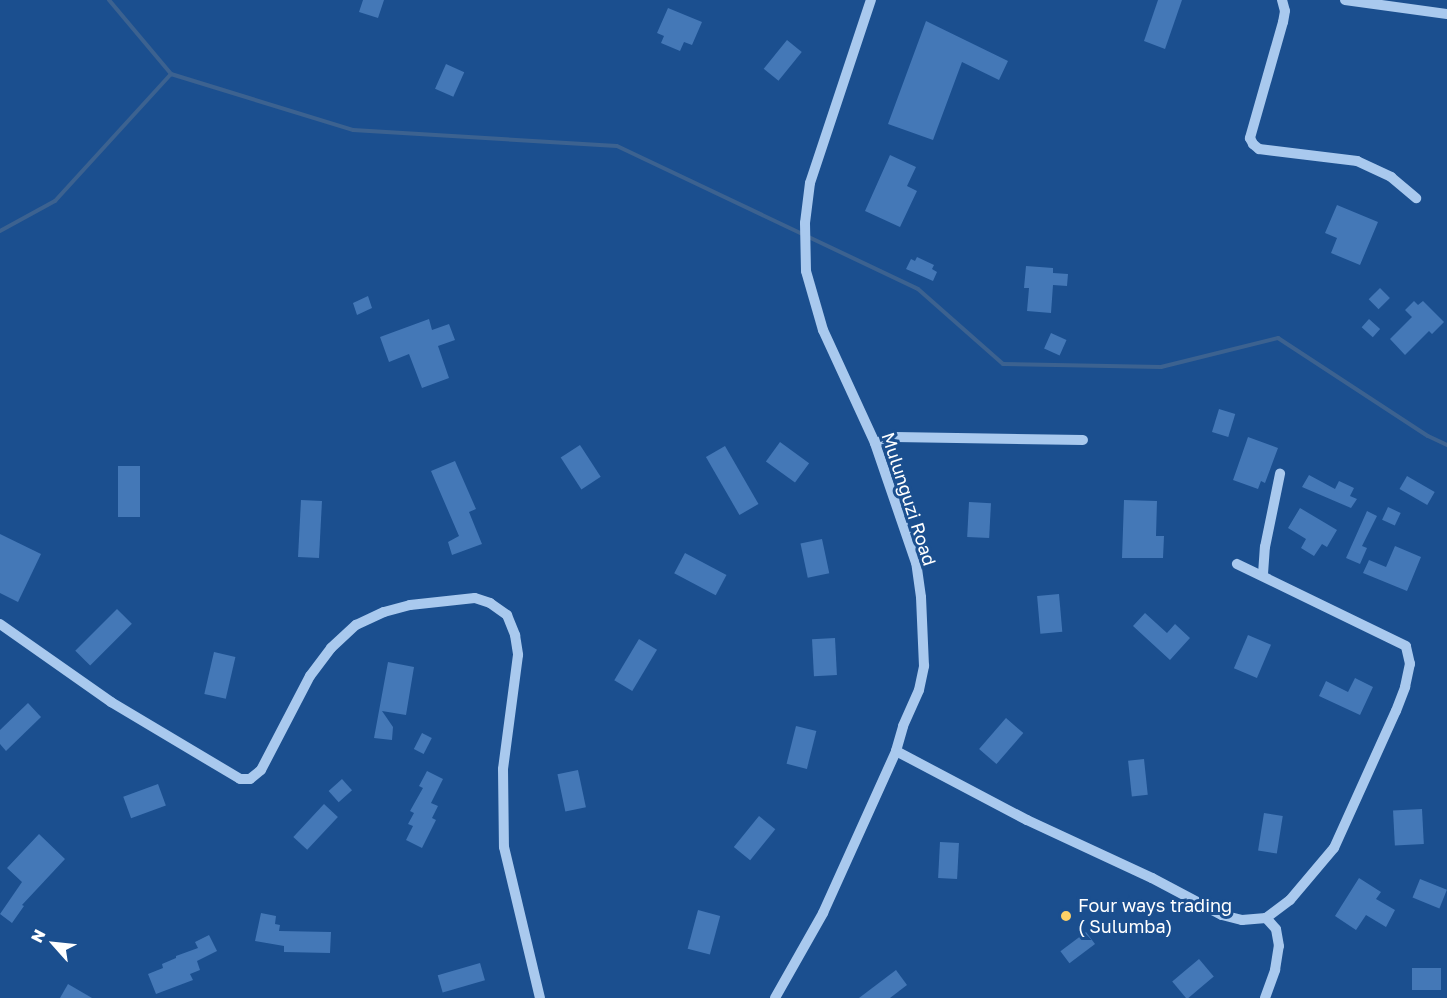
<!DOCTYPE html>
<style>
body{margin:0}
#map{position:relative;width:1447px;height:998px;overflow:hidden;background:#1b4f8f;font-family:"Golos Text",sans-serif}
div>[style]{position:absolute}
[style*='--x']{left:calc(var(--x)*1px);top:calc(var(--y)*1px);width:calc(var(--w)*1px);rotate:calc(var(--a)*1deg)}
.stream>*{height:4px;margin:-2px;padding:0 2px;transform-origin:2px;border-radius:2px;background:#3c6290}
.building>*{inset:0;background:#4478b7;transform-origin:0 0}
.minor>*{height:10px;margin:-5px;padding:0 5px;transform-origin:5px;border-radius:5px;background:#a9c9ee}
.dots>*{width:16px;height:16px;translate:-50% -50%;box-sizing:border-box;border:3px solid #1b4f8f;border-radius:50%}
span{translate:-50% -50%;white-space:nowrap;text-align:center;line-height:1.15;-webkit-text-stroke:6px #1b4f8f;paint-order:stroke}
.street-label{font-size:18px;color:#fff}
.poi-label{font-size:18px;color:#fff}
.left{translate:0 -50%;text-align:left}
.north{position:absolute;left:24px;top:914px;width:60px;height:60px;-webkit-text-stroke:4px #1b4f8f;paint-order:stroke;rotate:297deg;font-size:16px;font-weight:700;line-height:24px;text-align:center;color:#fff}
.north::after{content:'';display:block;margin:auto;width:21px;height:27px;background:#fff;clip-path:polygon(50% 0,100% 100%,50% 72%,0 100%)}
</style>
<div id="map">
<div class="stream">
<i style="--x:109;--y:0;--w:97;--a:50"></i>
<i style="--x:171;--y:74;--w:190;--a:17.1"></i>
<i style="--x:353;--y:130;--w:264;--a:3.5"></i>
<i style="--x:617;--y:146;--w:333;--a:25.4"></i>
<i style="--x:918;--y:289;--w:113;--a:41.4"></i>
<i style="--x:1003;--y:364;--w:158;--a:1.1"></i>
<i style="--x:1161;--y:367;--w:121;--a:-13.9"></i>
<i style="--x:1278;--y:338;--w:179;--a:33.2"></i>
<i style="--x:1428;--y:436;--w:21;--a:25"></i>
<i style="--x:0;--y:231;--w:63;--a:-28.6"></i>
<i style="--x:55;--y:201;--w:172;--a:-47.6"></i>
</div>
<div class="building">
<i style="clip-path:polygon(363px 0,384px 0,378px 18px,359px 12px)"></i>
<i style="clip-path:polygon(1158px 0,1182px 0,1165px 49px,1144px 41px)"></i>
<i style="clip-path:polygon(668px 8px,702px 22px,692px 45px,684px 42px,680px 51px,661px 43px,664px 36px,657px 33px)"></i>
<i style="clip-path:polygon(926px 21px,1008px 61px,999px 80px,962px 62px,933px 140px,888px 124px)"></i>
<i style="left:787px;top:40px;width:19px;height:37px;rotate:39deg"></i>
<i style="left:446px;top:64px;width:20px;height:27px;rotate:24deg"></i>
<i style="clip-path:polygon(890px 155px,916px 167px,907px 186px,917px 191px,900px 227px,865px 211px)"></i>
<i style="clip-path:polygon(1337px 205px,1378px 222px,1360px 265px,1331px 253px,1337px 238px,1325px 233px)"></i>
<i style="clip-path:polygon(917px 257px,934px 265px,932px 269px,937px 272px,933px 281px,906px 269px,911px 259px,915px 261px)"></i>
<i style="clip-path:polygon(1026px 266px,1053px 268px,1053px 273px,1068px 274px,1067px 286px,1053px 285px,1051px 313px,1027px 311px,1029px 288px,1024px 288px)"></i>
<i style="left:1380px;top:288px;width:14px;height:16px;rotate:45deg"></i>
<i style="clip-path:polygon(368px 296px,372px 308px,357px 315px,353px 303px)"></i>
<i style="clip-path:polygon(1414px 301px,1418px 305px,1423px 301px,1444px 322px,1432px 334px,1429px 331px,1405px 355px,1390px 339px,1412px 317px,1405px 310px)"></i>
<i style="clip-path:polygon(429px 319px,432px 330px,449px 324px,455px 340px,438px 346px,449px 378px,422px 388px,409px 354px,389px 362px,380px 337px)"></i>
<i style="left:1369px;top:319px;width:15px;height:11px;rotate:42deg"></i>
<i style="left:1051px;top:333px;width:17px;height:17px;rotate:24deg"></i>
<i style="left:1219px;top:409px;width:17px;height:24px;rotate:17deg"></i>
<i style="clip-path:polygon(1248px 437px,1278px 448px,1265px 483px,1261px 481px,1258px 489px,1233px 480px)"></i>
<i style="left:780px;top:442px;width:36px;height:24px;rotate:36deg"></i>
<i style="left:580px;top:445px;width:38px;height:23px;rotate:57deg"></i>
<i style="left:725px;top:446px;width:67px;height:22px;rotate:60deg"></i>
<i style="clip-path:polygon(455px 461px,476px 509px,469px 512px,482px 544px,452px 555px,448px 542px,459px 536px,431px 471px)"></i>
<i style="left:118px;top:466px;width:22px;height:51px"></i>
<i style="clip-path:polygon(1309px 475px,1335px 489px,1339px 481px,1354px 488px,1350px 496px,1357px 499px,1351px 508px,1302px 487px)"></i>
<i style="left:1407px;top:476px;width:32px;height:15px;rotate:30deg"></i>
<i style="left:301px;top:500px;width:21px;height:57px;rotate:3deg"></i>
<i style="clip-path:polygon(1124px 500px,1157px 501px,1156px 536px,1164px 536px,1163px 558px,1122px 558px)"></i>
<i style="left:969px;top:502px;width:22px;height:35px;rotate:3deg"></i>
<i style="left:1388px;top:507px;width:14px;height:14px;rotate:25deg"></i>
<i style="clip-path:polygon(1300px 508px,1337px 530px,1327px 547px,1322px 544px,1314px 556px,1301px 548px,1306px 539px,1288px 528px)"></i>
<i style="clip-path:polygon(1367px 511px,1377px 516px,1362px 546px,1367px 548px,1360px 564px,1346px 558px)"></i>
<i style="clip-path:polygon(0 534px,41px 554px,18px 602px,0 593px)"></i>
<i style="left:822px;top:539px;width:35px;height:22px;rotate:78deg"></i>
<i style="clip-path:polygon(1395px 546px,1421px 557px,1407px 591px,1363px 573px,1369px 560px,1386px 567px)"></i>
<i style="left:685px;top:553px;width:47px;height:23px;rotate:28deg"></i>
<i style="left:1059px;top:594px;width:38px;height:22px;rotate:85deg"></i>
<i style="left:117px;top:609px;width:21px;height:59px;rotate:45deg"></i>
<i style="clip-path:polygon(1145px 613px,1167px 633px,1175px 624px,1190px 638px,1170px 660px,1133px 626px)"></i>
<i style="left:1248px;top:635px;width:25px;height:36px;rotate:23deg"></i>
<i style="left:835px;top:638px;width:37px;height:23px;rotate:87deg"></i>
<i style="left:639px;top:639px;width:21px;height:48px;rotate:31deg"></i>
<i style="left:214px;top:652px;width:22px;height:43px;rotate:13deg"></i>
<i style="clip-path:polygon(388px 662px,414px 667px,406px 715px,382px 711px,393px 727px,392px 740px,374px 738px)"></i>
<i style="clip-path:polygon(1355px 678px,1373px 687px,1360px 715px,1319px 696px,1326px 681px,1348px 692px)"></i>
<i style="clip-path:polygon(28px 703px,41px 717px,6px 751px,0 744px,0 730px)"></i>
<i style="left:1006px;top:718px;width:23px;height:41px;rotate:41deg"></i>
<i style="left:796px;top:726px;width:21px;height:39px;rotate:14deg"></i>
<i style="left:422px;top:733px;width:11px;height:18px;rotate:27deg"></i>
<i style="left:1144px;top:759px;width:36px;height:16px;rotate:84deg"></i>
<i style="left:578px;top:770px;width:38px;height:21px;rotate:78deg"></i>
<i style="clip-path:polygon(427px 771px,443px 779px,431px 803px,438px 806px,432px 818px,436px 820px,422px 848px,406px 840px,413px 826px,408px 824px,414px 813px,410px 811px,423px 788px,419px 786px)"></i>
<i style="left:342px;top:779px;width:15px;height:18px;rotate:48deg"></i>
<i style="left:158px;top:784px;width:23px;height:37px;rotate:70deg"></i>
<i style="left:324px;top:804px;width:19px;height:45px;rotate:43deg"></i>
<i style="left:1422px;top:809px;width:35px;height:29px;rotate:87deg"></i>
<i style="left:1264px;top:813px;width:19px;height:38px;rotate:9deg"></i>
<i style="left:759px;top:816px;width:21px;height:40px;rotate:39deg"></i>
<i style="clip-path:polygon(39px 834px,65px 859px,22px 905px,24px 906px,12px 923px,0 914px,22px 882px,7px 868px)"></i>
<i style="left:940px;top:842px;width:19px;height:36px;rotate:3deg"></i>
<i style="clip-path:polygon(1359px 878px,1381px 892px,1376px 899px,1395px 910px,1386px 927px,1366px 915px,1356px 930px,1335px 916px)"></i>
<i style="left:1420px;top:879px;width:29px;height:20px;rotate:22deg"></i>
<i style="left:698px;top:910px;width:23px;height:40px;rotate:15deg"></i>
<i style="clip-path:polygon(261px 913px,276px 916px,275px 924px,280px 925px,279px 931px,331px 932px,330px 953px,284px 952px,284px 946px,255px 941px)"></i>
<i style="left:1086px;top:932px;width:15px;height:32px;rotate:53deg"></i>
<i style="clip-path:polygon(209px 935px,217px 951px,197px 961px,200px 970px,190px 974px,193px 980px,156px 994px,148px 974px,163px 968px,162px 964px,176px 958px,176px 956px,198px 948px,195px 942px)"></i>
<i style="left:1199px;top:959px;width:23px;height:35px;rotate:50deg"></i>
<i style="left:480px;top:963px;width:18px;height:44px;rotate:74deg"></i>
<i style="left:1412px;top:968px;width:29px;height:22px"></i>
<i style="clip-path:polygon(896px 970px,907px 985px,890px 998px,859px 998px)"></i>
<i style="clip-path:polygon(68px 984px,92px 998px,60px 998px)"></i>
</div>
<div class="minor">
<i style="--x:1282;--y:0;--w:11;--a:75"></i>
<i style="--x:1285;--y:11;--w:11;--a:100"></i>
<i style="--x:1283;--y:22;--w:121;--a:105.9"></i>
<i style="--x:1250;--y:138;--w:7;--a:63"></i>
<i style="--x:1253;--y:144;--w:8;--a:40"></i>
<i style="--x:1259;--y:149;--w:99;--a:7"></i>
<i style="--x:1357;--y:161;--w:38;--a:25"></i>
<i style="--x:1391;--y:177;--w:33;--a:40"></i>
<i style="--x:1345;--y:0;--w:103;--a:7.8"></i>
<i style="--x:875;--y:443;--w:21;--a:-17"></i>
<i style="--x:895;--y:437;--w:188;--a:0.9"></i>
<i style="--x:1263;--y:574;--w:27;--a:-86"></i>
<i style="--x:1265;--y:547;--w:75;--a:-78.4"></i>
<i style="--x:0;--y:624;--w:136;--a:35.1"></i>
<i style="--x:111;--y:702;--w:150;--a:30.8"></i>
<i style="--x:240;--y:779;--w:10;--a:0"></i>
<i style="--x:250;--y:779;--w:14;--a:-39"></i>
<i style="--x:261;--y:770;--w:106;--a:-62.5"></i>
<i style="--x:310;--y:676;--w:35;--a:-53"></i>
<i style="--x:331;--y:648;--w:34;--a:-43"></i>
<i style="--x:356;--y:625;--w:31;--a:-25"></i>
<i style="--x:384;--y:612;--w:27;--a:-15"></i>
<i style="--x:410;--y:605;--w:65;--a:-6.1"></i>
<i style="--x:475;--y:598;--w:16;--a:18"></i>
<i style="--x:490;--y:603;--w:21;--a:35"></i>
<i style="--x:507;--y:615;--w:22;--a:68"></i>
<i style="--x:515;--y:635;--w:20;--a:81"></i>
<i style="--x:518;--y:655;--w:115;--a:97.5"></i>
<i style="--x:503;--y:769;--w:78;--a:89.3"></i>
<i style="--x:504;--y:847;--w:155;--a:76.6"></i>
<i style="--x:896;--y:751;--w:148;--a:27.8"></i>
<i style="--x:1027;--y:820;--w:138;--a:24.9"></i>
<i style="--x:1152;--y:878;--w:79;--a:27.9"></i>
<i style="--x:1222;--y:915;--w:21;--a:14"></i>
<i style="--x:1242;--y:920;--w:24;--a:-5"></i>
<i style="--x:1266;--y:918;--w:30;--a:-37"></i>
<i style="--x:1290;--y:900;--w:68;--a:-49.8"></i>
<i style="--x:1334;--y:848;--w:150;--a:-65.7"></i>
<i style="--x:1396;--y:711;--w:26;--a:-69"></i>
<i style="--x:1405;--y:687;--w:24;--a:-78"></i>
<i style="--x:1410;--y:664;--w:18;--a:-103"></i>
<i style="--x:1406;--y:646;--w:188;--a:-154.1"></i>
<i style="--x:775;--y:998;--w:98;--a:-60.5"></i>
<i style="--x:823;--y:913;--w:178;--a:-65.7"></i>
<i style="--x:896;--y:751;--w:26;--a:-74"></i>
<i style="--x:903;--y:726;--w:39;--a:-66"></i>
<i style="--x:919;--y:690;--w:25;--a:-78"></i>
<i style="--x:924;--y:666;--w:69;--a:-92.5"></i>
<i style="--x:921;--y:597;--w:34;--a:-98"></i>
<i style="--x:916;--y:563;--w:127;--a:-108.9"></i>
<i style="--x:875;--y:443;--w:124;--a:-114.7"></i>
<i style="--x:823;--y:330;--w:61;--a:-106.1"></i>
<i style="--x:806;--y:271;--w:48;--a:-91.2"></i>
<i style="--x:805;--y:223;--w:40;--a:-82.9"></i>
<i style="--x:810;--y:183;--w:193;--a:-71.6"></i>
<i style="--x:1265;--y:998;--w:30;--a:-70"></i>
<i style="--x:1275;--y:970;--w:24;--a:-81"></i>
<i style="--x:1279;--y:946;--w:17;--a:-100"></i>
<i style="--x:1276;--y:929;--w:15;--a:-132"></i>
</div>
<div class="dots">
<i style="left:1066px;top:916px;background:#ffd166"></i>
</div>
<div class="street-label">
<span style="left:909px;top:499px;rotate:72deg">Mulunguzi Road</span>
</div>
<div class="poi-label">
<span class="left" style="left:1078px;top:916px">Four ways trading<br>( Sulumba)</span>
</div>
<div class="north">N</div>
</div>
